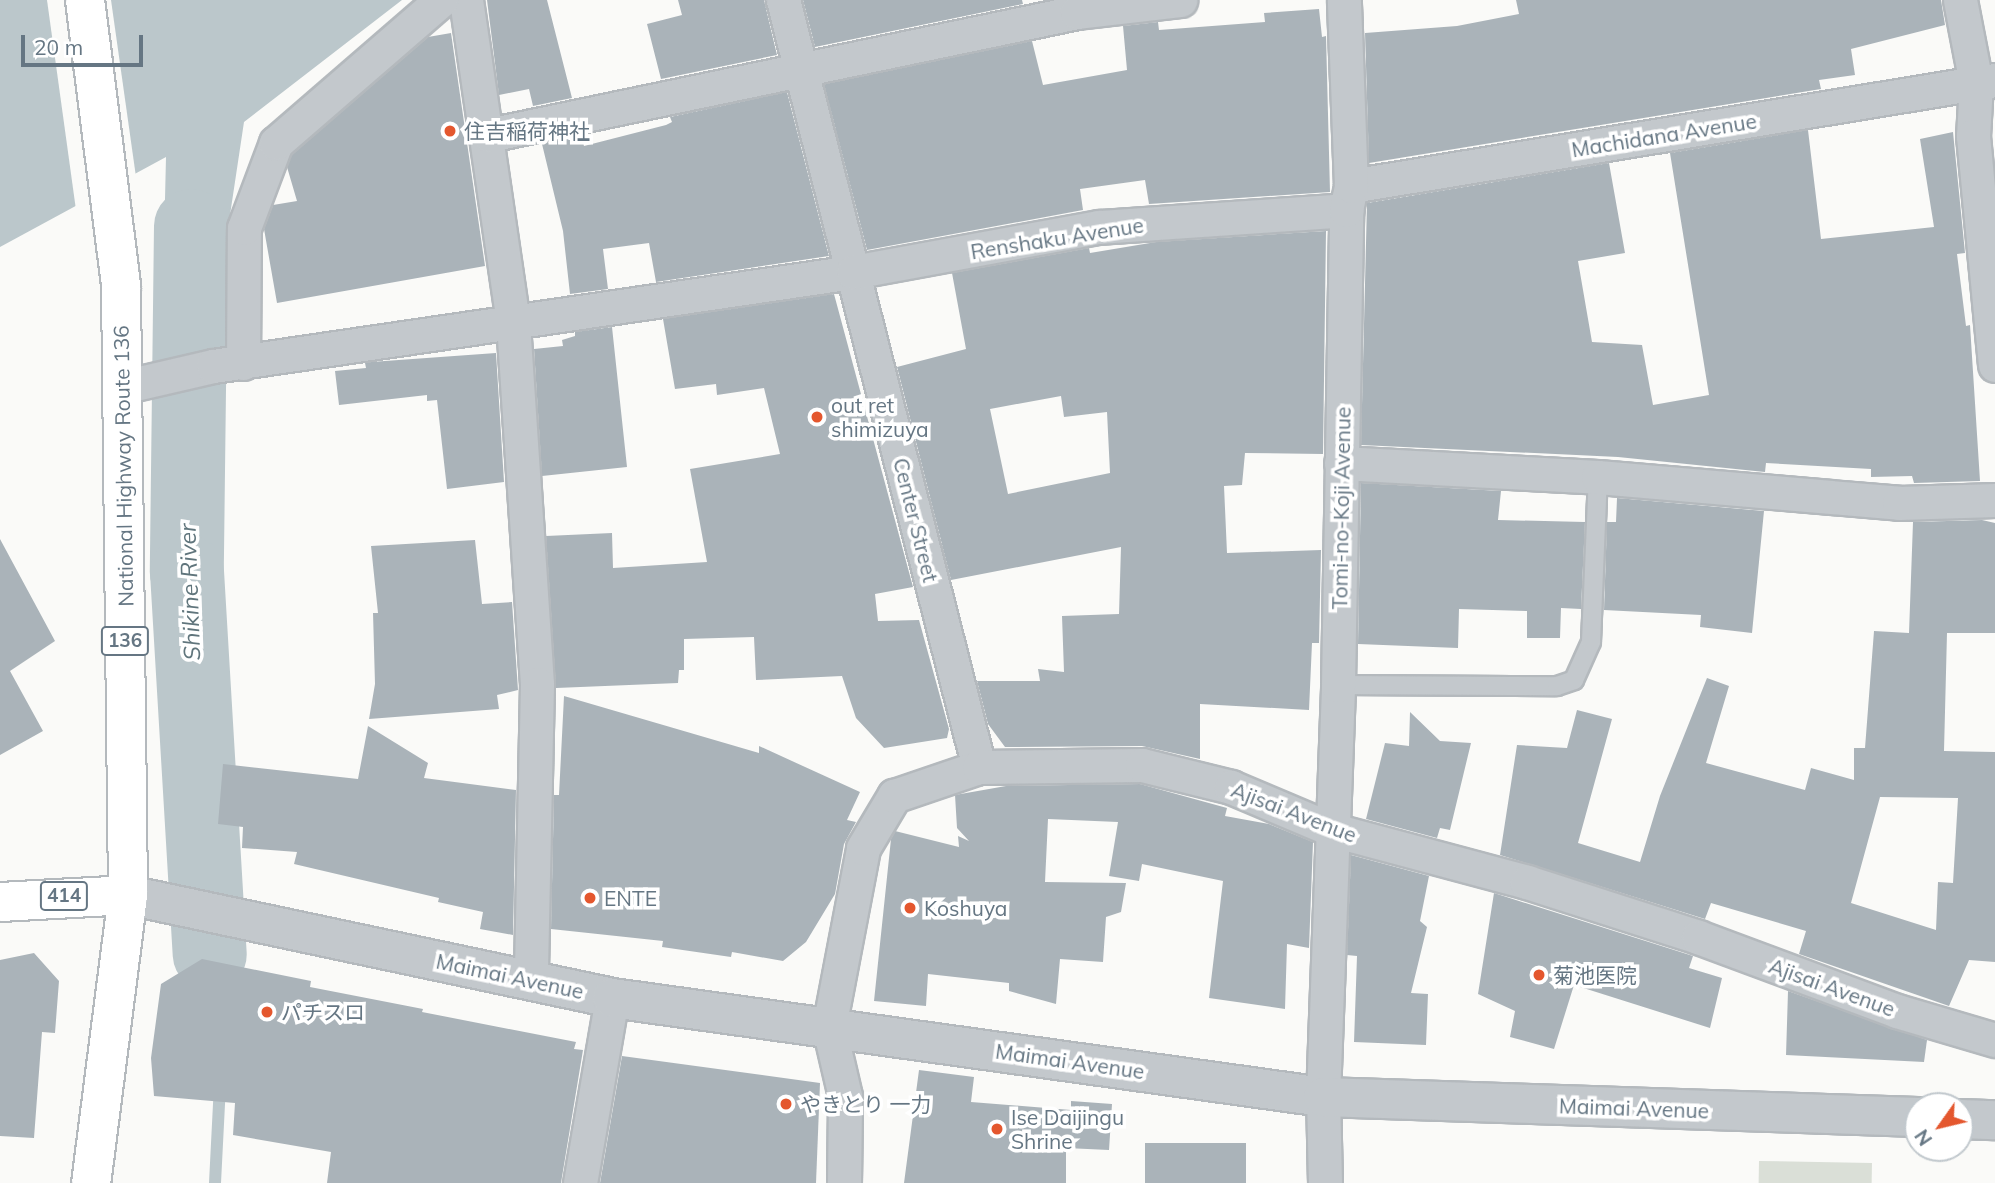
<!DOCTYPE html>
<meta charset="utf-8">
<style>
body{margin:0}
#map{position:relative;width:1995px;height:1183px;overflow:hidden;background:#fafaf8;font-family:Mulish,"Noto Sans JP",sans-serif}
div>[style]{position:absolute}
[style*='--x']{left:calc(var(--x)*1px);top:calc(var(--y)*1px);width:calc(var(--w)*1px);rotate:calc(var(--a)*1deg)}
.green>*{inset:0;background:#dadfd7;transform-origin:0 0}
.water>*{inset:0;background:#bbc7cb}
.pier>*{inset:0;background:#fafaf8}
.stream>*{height:12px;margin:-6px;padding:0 6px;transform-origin:6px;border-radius:6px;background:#bbc7cb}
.river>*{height:74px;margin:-37px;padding:0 37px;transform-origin:37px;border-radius:37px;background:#bbc7cb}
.building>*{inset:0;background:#aab3b9;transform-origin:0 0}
.roads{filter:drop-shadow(2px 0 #b4b9bd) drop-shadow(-2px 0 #b4b9bd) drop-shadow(0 2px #b4b9bd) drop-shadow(0 -2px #b4b9bd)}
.service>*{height:18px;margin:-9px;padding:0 9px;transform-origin:9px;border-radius:9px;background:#c3c8cc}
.minor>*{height:33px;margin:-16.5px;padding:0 16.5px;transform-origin:16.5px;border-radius:16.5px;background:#c3c8cc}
.tertiary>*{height:38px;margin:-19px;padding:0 19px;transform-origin:19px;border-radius:19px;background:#c3c8cc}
.trunk>*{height:38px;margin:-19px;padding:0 19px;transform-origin:19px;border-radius:19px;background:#fff}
.dots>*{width:19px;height:19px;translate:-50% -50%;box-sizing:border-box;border:4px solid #fff;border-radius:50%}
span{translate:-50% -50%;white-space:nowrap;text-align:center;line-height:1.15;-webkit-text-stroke:7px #fff;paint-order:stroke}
.shield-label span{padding:2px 5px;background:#fff;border:2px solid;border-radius:5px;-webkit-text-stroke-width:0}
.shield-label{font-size:19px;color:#657683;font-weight:700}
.poi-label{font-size:21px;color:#657683}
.left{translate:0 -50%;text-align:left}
.street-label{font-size:21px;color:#657683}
.water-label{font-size:23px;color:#60757c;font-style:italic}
.north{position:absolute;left:1904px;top:1092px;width:70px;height:70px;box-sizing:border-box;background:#fff;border:2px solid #c1c8cd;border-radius:50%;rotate:236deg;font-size:19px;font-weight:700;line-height:28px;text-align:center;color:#657683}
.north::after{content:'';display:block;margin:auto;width:24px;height:32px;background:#e4572e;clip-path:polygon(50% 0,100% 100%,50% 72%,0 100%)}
.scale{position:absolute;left:21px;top:35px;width:122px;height:32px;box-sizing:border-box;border:4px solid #657683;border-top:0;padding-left:9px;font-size:21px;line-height:24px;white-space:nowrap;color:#657683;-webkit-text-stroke:5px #fff;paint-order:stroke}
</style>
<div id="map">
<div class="green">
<i style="left:1759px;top:1161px;width:113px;height:22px;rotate:1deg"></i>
</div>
<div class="water">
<i style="clip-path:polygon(0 0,402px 0,244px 122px,213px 328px,162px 324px,166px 157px,0 247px)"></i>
</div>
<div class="pier">
<i style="clip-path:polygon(47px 0,111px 0,136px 177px,76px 210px)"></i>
</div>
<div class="stream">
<i style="--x:210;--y:954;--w:23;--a:85"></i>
<i style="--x:215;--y:1183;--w:98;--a:-87.1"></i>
</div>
<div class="river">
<i style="--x:191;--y:226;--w:346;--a:90.7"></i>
<i style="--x:187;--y:572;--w:383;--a:86.6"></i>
</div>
<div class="building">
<i style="clip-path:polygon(487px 0,547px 0,572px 98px,533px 106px,529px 89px,499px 95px)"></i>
<i style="clip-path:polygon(678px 0,764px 0,777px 55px,661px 79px,647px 24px,682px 15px)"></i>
<i style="clip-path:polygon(803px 0,1022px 0,1023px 4px,815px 47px)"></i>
<i style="clip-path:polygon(1516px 0,1941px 0,1945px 25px,1851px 49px,1855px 75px,1819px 80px,1821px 89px,1369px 163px,1365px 33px,1457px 26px,1519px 14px)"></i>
<i style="clip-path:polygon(1319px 9px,1322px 37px,1326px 36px,1330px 192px,1149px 204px,1145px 180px,1080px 189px,1083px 210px,867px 250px,824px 84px,1032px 41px,1043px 85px,1127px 70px,1123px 26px,1158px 22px,1159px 30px,1265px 22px,1264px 13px)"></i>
<i style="clip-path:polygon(451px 33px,485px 266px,277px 303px,264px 229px,273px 205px,297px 201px,287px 167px,292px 154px,428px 37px)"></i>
<i style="clip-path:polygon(787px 92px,829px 256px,656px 282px,649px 243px,603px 249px,608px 289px,570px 294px,563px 231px,542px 144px,581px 135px,584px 146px,666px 125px,672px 122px,670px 117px)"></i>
<i style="clip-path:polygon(1808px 130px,1821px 239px,1934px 227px,1920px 139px,1953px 132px,1965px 253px,1957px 254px,1966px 326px,1970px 325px,1980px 481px,1914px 483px,1912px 476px,1871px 477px,1871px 469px,1766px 463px,1765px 472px,1618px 457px,1361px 445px,1367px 203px,1609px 163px,1625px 253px,1578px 261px,1592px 342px,1642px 345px,1653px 405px,1709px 395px,1670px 153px)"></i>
<i style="clip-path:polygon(evenodd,1326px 231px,1323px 454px,1245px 453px,1242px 485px,1224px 486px,1227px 553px,1321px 550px,1319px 643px,1312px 643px,1309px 710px,1200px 704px,1200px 759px,1142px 746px,1005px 747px,988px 724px,977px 681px,1040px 681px,1038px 669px,1064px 672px,1062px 616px,1119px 614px,1121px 547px,951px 580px,897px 367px,966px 349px,952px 273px,1089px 248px,1090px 253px,1156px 242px,1326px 231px,1061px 396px,1064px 417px,1107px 412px,1110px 473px,1008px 494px,990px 409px,1061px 396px)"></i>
<i style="clip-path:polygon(834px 294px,913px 587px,875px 594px,878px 621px,919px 620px,949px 729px,947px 738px,884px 748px,856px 718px,842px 676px,756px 680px,754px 637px,684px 639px,684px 670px,679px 670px,678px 683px,556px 688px,546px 536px,612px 533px,613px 568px,707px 562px,690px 469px,780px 454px,764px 388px,717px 395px,716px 384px,675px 389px,663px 319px)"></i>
<i style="clip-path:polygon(612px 327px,627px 467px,542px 476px,534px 349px,563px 346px,562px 340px,575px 336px,575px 332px)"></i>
<i style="clip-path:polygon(496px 353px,504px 482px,447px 489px,437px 400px,427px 401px,427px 395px,339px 405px,335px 371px,366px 368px,365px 363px,371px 362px)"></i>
<i style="clip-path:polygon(1361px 483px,1501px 491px,1498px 520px,1585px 522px,1581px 609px,1561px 608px,1560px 638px,1527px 638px,1527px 611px,1459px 609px,1458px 648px,1358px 644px)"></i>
<i style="clip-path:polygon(1617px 498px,1764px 511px,1752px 633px,1700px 627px,1701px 615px,1604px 610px,1607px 522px,1616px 522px)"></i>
<i style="clip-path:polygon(evenodd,1982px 520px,1995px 523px,1995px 633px,1947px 633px,1944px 751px,1995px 752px,1995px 962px,1969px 960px,1949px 1006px,1799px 954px,1806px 931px,1711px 903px,1705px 919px,1500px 855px,1517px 745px,1567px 748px,1577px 710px,1612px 719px,1578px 843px,1640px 862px,1660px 796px,1707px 678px,1729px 686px,1706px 763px,1805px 790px,1811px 768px,1854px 780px,1854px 748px,1865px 748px,1874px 631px,1909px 633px,1913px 522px,1982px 520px,1880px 797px,1958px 798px,1953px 883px,1938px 882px,1936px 930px,1851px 903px,1880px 797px)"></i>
<i style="clip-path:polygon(0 539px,55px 641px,10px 671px,43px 731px,0 755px)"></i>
<i style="clip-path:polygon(475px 540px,482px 604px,512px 602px,518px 690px,497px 695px,499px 709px,369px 719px,375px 684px,373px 613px,378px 613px,371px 546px)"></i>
<i style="clip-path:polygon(564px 696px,759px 753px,759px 746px,860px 792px,847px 820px,856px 822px,844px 844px,835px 894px,806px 942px,783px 961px,732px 952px,731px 957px,662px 947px,663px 941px,551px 929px,554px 795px,559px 795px)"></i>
<i style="clip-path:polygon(1410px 712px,1440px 741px,1471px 743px,1450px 830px,1440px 828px,1437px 838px,1366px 819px,1385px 743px,1409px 746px)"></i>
<i style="clip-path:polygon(368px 726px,428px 763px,424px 778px,516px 790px,513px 935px,480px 929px,483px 912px,438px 902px,439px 898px,294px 864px,297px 852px,242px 848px,243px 827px,218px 824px,223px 764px,358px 779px)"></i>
<i style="clip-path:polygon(1140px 784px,1227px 808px,1225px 816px,1269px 824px,1313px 842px,1309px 948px,1287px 944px,1285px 1009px,1209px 998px,1223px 881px,1142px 864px,1139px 881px,1109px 876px,1118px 822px,1048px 819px,1045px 882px,1126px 883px,1121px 912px,1106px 917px,1103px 962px,1060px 959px,1056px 1004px,1009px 991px,1009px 983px,928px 974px,926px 1006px,874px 1001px,891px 839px,895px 831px,959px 847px,958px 836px,969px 841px,957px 828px,955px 795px,1006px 786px)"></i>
<i style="clip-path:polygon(1351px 855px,1429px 876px,1420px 921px,1427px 927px,1411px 993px,1428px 994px,1426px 1045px,1354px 1042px,1357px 956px,1347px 955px)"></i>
<i style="clip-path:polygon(1494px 893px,1693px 956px,1689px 968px,1722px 978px,1710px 1028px,1574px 985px,1554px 1049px,1510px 1037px,1515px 1011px,1478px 994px)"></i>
<i style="clip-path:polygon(34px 953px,59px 981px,55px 1033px,42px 1032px,34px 1138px,0 1136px,0 960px)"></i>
<i style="clip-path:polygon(202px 959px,311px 981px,310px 987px,423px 1009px,422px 1012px,576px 1042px,574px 1049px,583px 1050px,561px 1183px,327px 1183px,331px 1152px,233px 1135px,235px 1103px,154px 1096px,151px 1058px,161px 984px)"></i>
<i style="clip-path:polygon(1788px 991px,1927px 1040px,1924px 1062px,1786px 1055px)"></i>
<i style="clip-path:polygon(622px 1056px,820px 1083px,816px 1183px,600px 1183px)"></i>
<i style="clip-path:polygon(919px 1070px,974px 1077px,971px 1102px,1071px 1110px,1071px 1101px,1112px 1104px,1109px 1150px,1066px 1148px,1066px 1183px,904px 1183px)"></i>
<i style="left:1246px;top:1143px;width:40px;height:101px;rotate:90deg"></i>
</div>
<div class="roads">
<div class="service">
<i style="--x:1338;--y:685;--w:219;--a:0.3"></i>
<i style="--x:1557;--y:686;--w:18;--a:-19"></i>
<i style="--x:1574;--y:680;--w:42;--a:-65.9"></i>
<i style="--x:1591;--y:642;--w:165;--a:-87.6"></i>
</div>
<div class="minor">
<i style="--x:466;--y:0;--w:326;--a:81.7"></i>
<i style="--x:513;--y:323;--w:362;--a:86.2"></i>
<i style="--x:537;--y:684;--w:297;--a:91.2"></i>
<i style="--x:783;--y:0;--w:792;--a:75.67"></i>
<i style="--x:1960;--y:0;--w:85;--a:79.1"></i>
<i style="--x:1976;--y:83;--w:53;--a:93.2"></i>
<i style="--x:1973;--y:136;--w:230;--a:84.5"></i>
<i style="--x:489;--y:135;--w:601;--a:-11.81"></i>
<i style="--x:1077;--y:12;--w:104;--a:-6.6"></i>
<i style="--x:1351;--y:186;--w:653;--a:-9.35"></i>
<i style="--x:243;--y:363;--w:135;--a:-89.6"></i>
<i style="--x:244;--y:228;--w:91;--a:-69.4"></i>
<i style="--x:276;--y:143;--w:218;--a:-40.9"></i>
<i style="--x:122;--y:387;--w:93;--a:-13"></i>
<i style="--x:213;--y:366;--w:647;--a:-8.36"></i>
<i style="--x:853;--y:272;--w:250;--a:-10.4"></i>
<i style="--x:1099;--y:227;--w:248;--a:-3.9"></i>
<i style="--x:1341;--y:463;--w:257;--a:3.1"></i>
<i style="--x:1598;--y:477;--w:302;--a:4.9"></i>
<i style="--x:1899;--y:503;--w:96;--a:-1.8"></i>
<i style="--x:580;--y:1183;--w:188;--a:-80.2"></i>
<i style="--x:844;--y:1183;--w:87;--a:-89.3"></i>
<i style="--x:845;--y:1096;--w:71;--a:-103.1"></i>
<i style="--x:829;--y:1027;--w:182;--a:-79.2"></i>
<i style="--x:863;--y:848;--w:61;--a:-59.2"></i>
<i style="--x:894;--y:796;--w:90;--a:-18.8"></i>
<i style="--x:979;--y:767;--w:163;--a:-0.7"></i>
<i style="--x:1142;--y:765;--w:92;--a:13.9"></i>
<i style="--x:1231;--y:787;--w:111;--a:22.9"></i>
<i style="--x:1333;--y:830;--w:201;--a:15"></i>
<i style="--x:1527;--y:882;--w:180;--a:17.8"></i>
<i style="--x:1698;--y:937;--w:212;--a:20.4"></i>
<i style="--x:1897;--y:1011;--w:102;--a:16.5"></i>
<i style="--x:1325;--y:1183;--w:86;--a:-91.3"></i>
<i style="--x:1323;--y:1097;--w:412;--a:-87.9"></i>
<i style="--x:1338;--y:685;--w:475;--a:-89"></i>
<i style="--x:1346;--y:210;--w:25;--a:-78"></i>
<i style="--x:1351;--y:186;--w:186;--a:-92.2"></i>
</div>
<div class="tertiary">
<i style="--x:128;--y:895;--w:495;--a:12"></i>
<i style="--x:612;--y:998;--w:718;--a:7.93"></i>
<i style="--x:1323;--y:1097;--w:595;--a:1.93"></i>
<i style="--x:1960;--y:1119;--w:35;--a:2"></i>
</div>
<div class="trunk">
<i style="--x:85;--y:0;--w:288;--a:82.8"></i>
<i style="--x:121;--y:286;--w:609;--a:89.34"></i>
<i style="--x:128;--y:895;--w:290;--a:97.3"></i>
<i style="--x:0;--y:902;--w:128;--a:-3.1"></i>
</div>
</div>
<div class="dots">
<i style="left:450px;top:131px;background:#e4572e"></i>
<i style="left:817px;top:417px;background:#e4572e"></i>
<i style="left:590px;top:898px;background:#e4572e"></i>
<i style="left:910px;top:908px;background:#e4572e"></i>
<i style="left:1539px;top:975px;background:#e4572e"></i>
<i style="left:267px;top:1012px;background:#e4572e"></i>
<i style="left:786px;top:1104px;background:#e4572e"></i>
<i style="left:997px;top:1129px;background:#e4572e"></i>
</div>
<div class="shield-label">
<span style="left:125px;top:641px">136</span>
<span style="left:64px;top:896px">414</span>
</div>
<div class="poi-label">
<span class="left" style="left:464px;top:131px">住吉稲荷神社</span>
<span class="left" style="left:831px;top:417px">out ret<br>shimizuya</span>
<span class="left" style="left:604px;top:898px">ENTE</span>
<span class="left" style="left:924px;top:908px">Koshuya</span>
<span class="left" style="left:1553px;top:975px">菊池医院</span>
<span class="left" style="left:281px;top:1012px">パチスロ</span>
<span class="left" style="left:800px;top:1104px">やきとり 一力</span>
<span class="left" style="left:1011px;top:1129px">Ise Daijingu<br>Shrine</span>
</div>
<div class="street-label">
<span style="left:1664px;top:135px;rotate:-9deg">Machidana Avenue</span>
<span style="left:1057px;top:238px;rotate:-9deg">Renshaku Avenue</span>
<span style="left:123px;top:466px;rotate:-91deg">National Highway Route 136</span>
<span style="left:1341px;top:508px;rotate:-89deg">Tomi-no-Koji Avenue</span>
<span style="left:916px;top:520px;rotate:76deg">Center Street</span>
<span style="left:1294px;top:812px;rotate:21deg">Ajisai Avenue</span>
<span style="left:510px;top:976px;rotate:12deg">Maimai Avenue</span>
<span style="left:1832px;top:987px;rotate:20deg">Ajisai Avenue</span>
<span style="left:1070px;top:1061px;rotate:8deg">Maimai Avenue</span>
<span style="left:1634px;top:1108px;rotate:2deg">Maimai Avenue</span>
</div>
<div class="water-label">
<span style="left:190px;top:592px;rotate:-92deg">Shikine River</span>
</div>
<div class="north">N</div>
<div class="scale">20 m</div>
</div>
